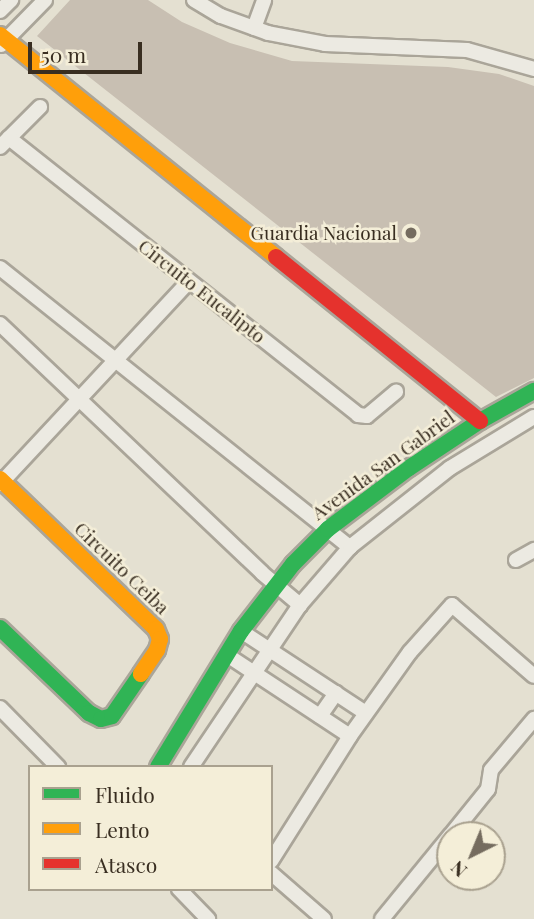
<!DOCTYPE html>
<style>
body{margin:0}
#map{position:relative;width:534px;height:919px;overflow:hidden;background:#e4e0d1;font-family:"Playfair Display",serif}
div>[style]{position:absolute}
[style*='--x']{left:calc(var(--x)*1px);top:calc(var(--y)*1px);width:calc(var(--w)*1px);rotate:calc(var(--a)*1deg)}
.building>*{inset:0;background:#c8bfb2}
.roads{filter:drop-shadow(2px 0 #aaa599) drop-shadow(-2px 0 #aaa599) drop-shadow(0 2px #aaa599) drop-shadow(0 -2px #aaa599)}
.street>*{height:14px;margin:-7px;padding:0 7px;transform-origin:7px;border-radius:7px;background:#eceae2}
.fast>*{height:16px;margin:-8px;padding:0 8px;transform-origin:8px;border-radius:8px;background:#30b455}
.slow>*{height:16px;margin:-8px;padding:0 8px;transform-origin:8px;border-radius:8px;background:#ff9f0a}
.jam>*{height:16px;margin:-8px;padding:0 8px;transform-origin:8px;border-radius:8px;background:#e5322d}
.dots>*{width:19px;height:19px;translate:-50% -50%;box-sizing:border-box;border:4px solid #f4eed8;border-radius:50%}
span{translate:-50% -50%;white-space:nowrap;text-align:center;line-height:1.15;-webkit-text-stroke:5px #f4eed8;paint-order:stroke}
.poi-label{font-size:19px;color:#392e21}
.right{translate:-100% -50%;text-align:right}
.street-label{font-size:19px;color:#392e21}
.legend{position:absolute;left:28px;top:765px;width:245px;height:126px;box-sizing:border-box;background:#f4eed8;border:2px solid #a9a18f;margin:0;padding:9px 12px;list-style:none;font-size:21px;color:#392e21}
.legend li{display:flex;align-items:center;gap:14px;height:35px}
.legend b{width:35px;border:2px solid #a9a18f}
.north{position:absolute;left:436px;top:821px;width:70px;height:70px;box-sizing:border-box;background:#f4eed8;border:2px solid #a9a18f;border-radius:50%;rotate:223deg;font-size:19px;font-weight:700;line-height:28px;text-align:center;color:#392e21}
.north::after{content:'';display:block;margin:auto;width:24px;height:32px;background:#756c5f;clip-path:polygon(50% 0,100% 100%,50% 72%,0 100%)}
.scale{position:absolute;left:28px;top:42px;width:114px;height:32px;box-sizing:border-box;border:4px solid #392e21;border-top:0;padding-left:9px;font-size:21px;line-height:24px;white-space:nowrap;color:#392e21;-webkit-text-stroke:5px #f4eed8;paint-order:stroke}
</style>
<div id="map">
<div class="building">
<i style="clip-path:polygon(70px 0,148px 0,182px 22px,230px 43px,292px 61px,448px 67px,499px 74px,534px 86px,534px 378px,496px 397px,37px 36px)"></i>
</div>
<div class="roads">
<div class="street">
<i style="--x:194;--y:0;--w:31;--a:31"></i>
<i style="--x:221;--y:16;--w:50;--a:19.9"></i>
<i style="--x:268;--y:33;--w:58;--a:10.9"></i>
<i style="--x:325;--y:44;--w:142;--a:2.4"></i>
<i style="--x:467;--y:50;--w:70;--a:15.8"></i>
<i style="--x:0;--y:11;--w:16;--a:-45"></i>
<i style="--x:254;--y:28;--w:30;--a:-70"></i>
<i style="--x:1;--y:45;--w:63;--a:-45.6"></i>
<i style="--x:9;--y:138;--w:44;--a:-45"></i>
<i style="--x:0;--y:147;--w:13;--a:-45"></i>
<i style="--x:9;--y:138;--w:446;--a:38.4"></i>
<i style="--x:358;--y:415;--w:9;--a:6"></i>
<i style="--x:367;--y:416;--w:38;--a:-40"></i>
<i style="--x:0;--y:268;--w:448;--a:38.6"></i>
<i style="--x:0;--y:324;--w:361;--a:43.5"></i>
<i style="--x:262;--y:573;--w:50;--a:40.1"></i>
<i style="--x:0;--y:484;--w:277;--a:-47"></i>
<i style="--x:516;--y:560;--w:21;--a:-29"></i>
<i style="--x:241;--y:631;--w:149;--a:33.3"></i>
<i style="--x:227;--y:655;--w:147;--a:33.4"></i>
<i style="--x:0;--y:708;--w:83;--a:45.5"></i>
<i style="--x:320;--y:716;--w:28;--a:-55"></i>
<i style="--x:191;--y:767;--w:195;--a:-56.1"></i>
<i style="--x:300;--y:605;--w:77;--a:-49.2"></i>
<i style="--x:350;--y:547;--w:127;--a:-38.3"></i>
<i style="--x:450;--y:468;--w:98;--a:-31.3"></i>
<i style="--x:451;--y:835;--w:59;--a:-51.2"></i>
<i style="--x:488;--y:789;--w:19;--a:-81"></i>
<i style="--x:491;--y:770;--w:67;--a:-49.9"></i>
<i style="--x:271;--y:861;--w:148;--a:-57.7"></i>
<i style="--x:350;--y:736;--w:103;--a:-54.5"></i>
<i style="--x:410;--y:652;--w:63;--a:-48.2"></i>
<i style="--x:452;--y:605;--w:108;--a:40.9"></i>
<i style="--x:271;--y:873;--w:70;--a:41"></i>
<i style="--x:179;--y:889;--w:42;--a:46"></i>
<i style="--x:382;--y:919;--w:107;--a:-50.7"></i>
</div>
<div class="fast">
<i style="--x:0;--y:628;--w:123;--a:43.7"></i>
<i style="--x:89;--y:713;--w:13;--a:27"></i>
<i style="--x:101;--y:719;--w:11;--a:-15"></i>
<i style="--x:112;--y:716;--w:51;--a:-55.4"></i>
<i style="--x:158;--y:767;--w:159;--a:-58.6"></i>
<i style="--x:241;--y:631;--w:85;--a:-52.2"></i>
<i style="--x:293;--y:564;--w:49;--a:-45"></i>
<i style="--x:328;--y:529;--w:101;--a:-37"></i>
<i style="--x:409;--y:468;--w:85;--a:-33.5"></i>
<i style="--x:480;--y:421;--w:62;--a:-29.1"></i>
</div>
<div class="slow">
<i style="--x:0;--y:35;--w:354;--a:38.8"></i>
<i style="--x:0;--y:479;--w:216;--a:43.9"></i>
<i style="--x:156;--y:629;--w:11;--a:68"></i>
<i style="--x:160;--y:639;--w:11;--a:105"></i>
<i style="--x:157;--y:650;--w:29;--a:124"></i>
</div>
<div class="jam">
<i style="--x:276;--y:257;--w:262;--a:38.8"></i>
</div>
</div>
<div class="dots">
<i style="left:411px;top:233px;background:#756c5f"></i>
</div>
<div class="poi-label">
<span class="right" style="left:397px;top:233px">Guardia Nacional</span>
</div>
<div class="street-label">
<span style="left:202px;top:291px;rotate:38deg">Circuito Eucalipto</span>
<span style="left:383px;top:465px;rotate:-36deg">Avenida San Gabriel</span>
<span style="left:122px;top:568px;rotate:44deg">Circuito Ceiba</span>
</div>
<ul class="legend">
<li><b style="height:9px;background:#30b455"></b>Fluido</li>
<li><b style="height:9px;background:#ff9f0a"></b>Lento</li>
<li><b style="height:9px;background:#e5322d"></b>Atasco</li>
</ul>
<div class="north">N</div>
<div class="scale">50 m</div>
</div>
